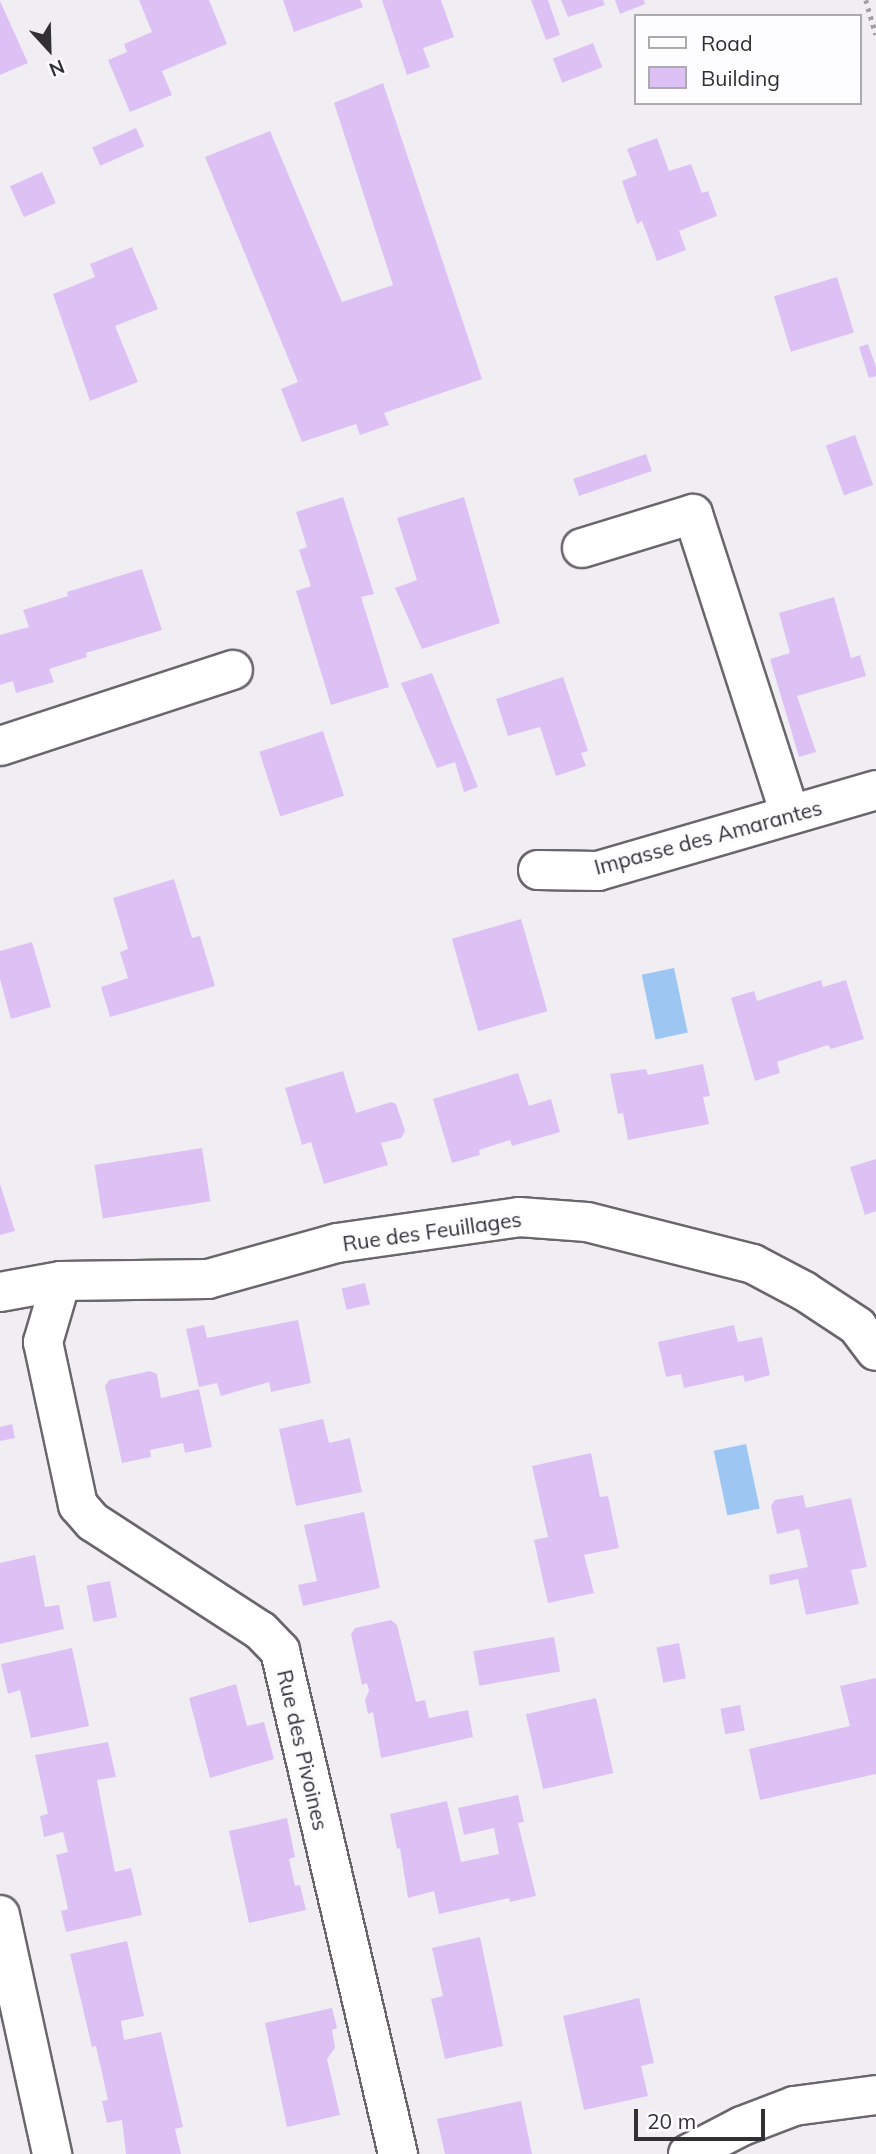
<!DOCTYPE html>
<style>
body{margin:0}
#map{position:relative;width:876px;height:2154px;overflow:hidden;background:#f0eef3;font-family:Mulish,sans-serif}
div>[style]{position:absolute}
[style*='--x']{left:calc(var(--x)*1px);top:calc(var(--y)*1px);width:calc(var(--w)*1px);rotate:calc(var(--a)*1deg)}
.water>*{inset:0;background:#9dc6f3;transform-origin:0 0}
.building>*{inset:0;background:#ddc1f5;transform-origin:0 0}
.path>*{height:4.5px;margin-top:-2.25px;transform-origin:0;background:repeating-linear-gradient(90deg,#a2a0a4 0 3.5px,transparent 0 8.5px)}
.roads{filter:drop-shadow(2px 0 #69676c) drop-shadow(-2px 0 #69676c) drop-shadow(0 2px #69676c) drop-shadow(0 -2px #69676c)}
.street>*{height:38px;margin:-19px;padding:0 19px;transform-origin:19px;border-radius:19px;background:#fff}
span{translate:-50% -50%;white-space:nowrap;text-align:center;line-height:1.15;-webkit-text-stroke:7px #fdfcff;paint-order:stroke}
.street-label{font-size:21px;color:#313032}
.legend{position:absolute;left:634px;top:14px;width:228px;height:91px;box-sizing:border-box;background:#fdfcff;border:2px solid #abaaad;margin:0;padding:9px 12px;list-style:none;font-size:21px;color:#313032}
.legend li{display:flex;align-items:center;gap:14px;height:35px}
.legend b{width:35px;border:2px solid #abaaad}
.north{position:absolute;left:14px;top:14px;width:70px;height:70px;-webkit-text-stroke:5px #fdfcff;paint-order:stroke;rotate:158deg;font-size:19px;font-weight:700;line-height:28px;text-align:center;color:#313032}
.north::after{content:'';display:block;margin:auto;width:24px;height:32px;background:#313032;clip-path:polygon(50% 0,100% 100%,50% 72%,0 100%)}
.scale{position:absolute;left:634px;top:2109px;width:131px;height:32px;box-sizing:border-box;border:4px solid #313032;border-top:0;padding-left:9px;font-size:21px;line-height:24px;white-space:nowrap;color:#313032;-webkit-text-stroke:5px #fdfcff;paint-order:stroke}
</style>
<div id="map">
<div class="water">
<i style="left:674px;top:968px;width:66px;height:33px;rotate:78deg"></i>
<i style="left:746px;top:1444px;width:66px;height:33px;rotate:78deg"></i>
</div>
<div class="building">
<i style="clip-path:polygon(139px 0,209px 0,227px 44px,162px 71px,172px 95px,130px 112px,108px 60px,127px 52px,124px 44px,152px 32px)"></i>
<i style="clip-path:polygon(283px 0,360px 0,363px 7px,294px 32px)"></i>
<i style="clip-path:polygon(382px 0,441px 0,454px 37px,423px 48px,430px 67px,407px 75px)"></i>
<i style="clip-path:polygon(531px 0,548px 0,560px 35px,546px 40px)"></i>
<i style="clip-path:polygon(561px 0,603px 0,605px 5px,568px 17px)"></i>
<i style="clip-path:polygon(615px 0,644px 0,645px 4px,620px 14px)"></i>
<i style="clip-path:polygon(0 1px,28px 63px,0 75px)"></i>
<i style="left:593px;top:43px;width:26px;height:43px;rotate:69deg"></i>
<i style="clip-path:polygon(383px 83px,482px 379px,384px 413px,389px 425px,360px 435px,356px 424px,302px 442px,281px 389px,298px 382px,205px 157px,270px 131px,342px 302px,393px 285px,334px 103px)"></i>
<i style="left:136px;top:128px;width:20px;height:48px;rotate:66deg"></i>
<i style="clip-path:polygon(657px 138px,669px 171px,691px 164px,702px 193px,708px 191px,717px 216px,679px 231px,686px 250px,657px 261px,642px 221px,637px 224px,622px 181px,637px 175px,627px 149px)"></i>
<i style="left:42px;top:172px;width:34px;height:35px;rotate:66deg"></i>
<i style="clip-path:polygon(132px 247px,158px 309px,115px 326px,138px 382px,90px 401px,53px 294px,95px 277px,90px 264px)"></i>
<i style="left:837px;top:277px;width:58px;height:66px;rotate:73deg"></i>
<i style="clip-path:polygon(868px 344px,876px 367px,876px 376px,869px 378px,859px 347px)"></i>
<i style="left:855px;top:435px;width:53px;height:31px;rotate:70deg"></i>
<i style="left:646px;top:454px;width:18px;height:77px;rotate:71deg"></i>
<i style="clip-path:polygon(343px 497px,374px 594px,361px 597px,389px 687px,331px 705px,296px 591px,311px 586px,299px 550px,307px 547px,296px 512px)"></i>
<i style="clip-path:polygon(464px 497px,500px 623px,422px 649px,395px 588px,417px 580px,397px 518px)"></i>
<i style="clip-path:polygon(142px 569px,162px 630px,86px 653px,87px 657px,49px 669px,54px 682px,16px 693px,13px 681px,0 685px,0 635px,29px 627px,23px 610px,68px 596px,67px 592px)"></i>
<i style="clip-path:polygon(834px 597px,851px 658px,860px 655px,866px 676px,797px 696px,816px 752px,799px 757px,770px 659px,790px 653px,779px 613px)"></i>
<i style="clip-path:polygon(432px 673px,478px 787px,464px 792px,455px 762px,437px 768px,401px 683px)"></i>
<i style="clip-path:polygon(563px 677px,588px 751px,581px 753px,586px 766px,556px 776px,540px 727px,508px 736px,496px 699px)"></i>
<i style="left:323px;top:731px;width:68px;height:67px;rotate:72deg"></i>
<i style="clip-path:polygon(174px 879px,192px 938px,200px 936px,215px 986px,110px 1017px,101px 987px,128px 978px,120px 952px,128px 949px,113px 898px)"></i>
<i style="left:521px;top:919px;width:96px;height:72px;rotate:74deg"></i>
<i style="clip-path:polygon(32px 942px,51px 1007px,11px 1019px,0 979px,0 951px)"></i>
<i style="clip-path:polygon(821px 980px,823px 987px,846px 980px,864px 1039px,831px 1049px,828px 1045px,777px 1062px,780px 1073px,755px 1081px,731px 998px,754px 991px,757px 1001px)"></i>
<i style="clip-path:polygon(703px 1064px,710px 1096px,703px 1097px,709px 1124px,628px 1140px,623px 1113px,618px 1114px,610px 1074px,646px 1069px,648px 1075px)"></i>
<i style="clip-path:polygon(343px 1071px,356px 1113px,391px 1102px,396px 1104px,405px 1131px,401px 1138px,381px 1143px,388px 1165px,324px 1184px,311px 1142px,302px 1145px,285px 1088px)"></i>
<i style="clip-path:polygon(518px 1073px,529px 1106px,551px 1099px,560px 1132px,512px 1146px,510px 1140px,479px 1150px,480px 1155px,452px 1163px,433px 1099px)"></i>
<i style="left:202px;top:1148px;width:54px;height:109px;rotate:81deg"></i>
<i style="clip-path:polygon(876px 1159px,876px 1211px,865px 1215px,850px 1167px)"></i>
<i style="clip-path:polygon(0 1184px,15px 1231px,0 1235px)"></i>
<i style="left:365px;top:1283px;width:22px;height:24px;rotate:77deg"></i>
<i style="clip-path:polygon(298px 1320px,311px 1383px,271px 1392px,269px 1382px,221px 1396px,217px 1383px,199px 1387px,186px 1329px,204px 1325px,207px 1338px)"></i>
<i style="clip-path:polygon(734px 1325px,738px 1342px,762px 1337px,770px 1375px,745px 1382px,743px 1375px,684px 1388px,681px 1374px,666px 1377px,658px 1342px)"></i>
<i style="clip-path:polygon(150px 1371px,157px 1374px,161px 1398px,199px 1389px,212px 1447px,185px 1453px,183px 1443px,150px 1450px,151px 1457px,122px 1463px,105px 1386px,109px 1380px)"></i>
<i style="clip-path:polygon(323px 1419px,329px 1443px,350px 1438px,362px 1492px,296px 1506px,279px 1429px)"></i>
<i style="clip-path:polygon(12px 1424px,15px 1438px,0 1441px,0 1427px)"></i>
<i style="clip-path:polygon(591px 1453px,600px 1497px,608px 1496px,619px 1548px,584px 1555px,594px 1593px,548px 1603px,534px 1540px,548px 1537px,532px 1466px)"></i>
<i style="clip-path:polygon(803px 1495px,806px 1508px,851px 1498px,867px 1567px,851px 1570px,859px 1604px,806px 1615px,798px 1579px,770px 1585px,769px 1575px,808px 1567px,799px 1529px,777px 1534px,771px 1506px,775px 1500px)"></i>
<i style="clip-path:polygon(364px 1512px,380px 1588px,303px 1606px,298px 1585px,317px 1581px,304px 1525px)"></i>
<i style="clip-path:polygon(35px 1555px,45px 1607px,59px 1605px,64px 1629px,0 1644px,0 1563px)"></i>
<i style="left:110px;top:1581px;width:37px;height:24px;rotate:79deg"></i>
<i style="clip-path:polygon(391px 1620px,397px 1625px,416px 1702px,425px 1700px,429px 1718px,468px 1710px,473px 1737px,381px 1758px,373px 1712px,368px 1714px,365px 1700px,369px 1691px,367px 1683px,362px 1685px,351px 1634px,355px 1628px)"></i>
<i style="left:554px;top:1637px;width:35px;height:82px;rotate:80deg"></i>
<i style="left:679px;top:1643px;width:36px;height:23px;rotate:79deg"></i>
<i style="clip-path:polygon(72px 1648px,89px 1726px,31px 1738px,20px 1690px,8px 1694px,1px 1664px)"></i>
<i style="clip-path:polygon(876px 1678px,876px 1774px,760px 1800px,749px 1749px,850px 1726px,840px 1686px)"></i>
<i style="clip-path:polygon(236px 1684px,247px 1726px,264px 1722px,274px 1759px,210px 1778px,189px 1698px)"></i>
<i style="left:596px;top:1698px;width:77px;height:72px;rotate:77deg"></i>
<i style="left:740px;top:1705px;width:26px;height:20px;rotate:79deg"></i>
<i style="clip-path:polygon(108px 1742px,116px 1777px,97px 1780px,105px 1822px,115px 1872px,131px 1868px,142px 1915px,66px 1932px,61px 1911px,68px 1909px,56px 1855px,68px 1852px,63px 1832px,44px 1837px,40px 1816px,48px 1814px,35px 1755px)"></i>
<i style="clip-path:polygon(518px 1795px,524px 1822px,518px 1823px,536px 1896px,510px 1902px,509px 1898px,439px 1914px,434px 1891px,408px 1898px,400px 1848px,397px 1849px,390px 1814px,447px 1801px,461px 1862px,499px 1854px,494px 1828px,464px 1835px,458px 1808px)"></i>
<i style="clip-path:polygon(287px 1818px,295px 1857px,289px 1859px,295px 1886px,300px 1885px,306px 1910px,249px 1923px,229px 1831px)"></i>
<i style="clip-path:polygon(480px 1937px,503px 2046px,445px 2059px,431px 1999px,443px 1996px,432px 1948px)"></i>
<i style="clip-path:polygon(127px 1941px,144px 2016px,121px 2021px,124px 2040px,161px 2032px,183px 2127px,175px 2129px,181px 2154px,126px 2154px,122px 2120px,107px 2123px,102px 2101px,108px 2100px,96px 2046px,92px 2047px,70px 1954px)"></i>
<i style="clip-path:polygon(639px 1998px,654px 2063px,641px 2066px,648px 2096px,584px 2110px,563px 2016px)"></i>
<i style="clip-path:polygon(332px 2008px,337px 2028px,332px 2030px,335px 2048px,327px 2059px,340px 2115px,287px 2127px,265px 2023px)"></i>
<i style="clip-path:polygon(521px 2101px,532px 2154px,445px 2154px,437px 2119px)"></i>
</div>
<div class="path">
<i style="--x:866;--y:0;--w:36;--a:74"></i>
</div>
<div class="roads">
<div class="street">
<i style="--x:582;--y:548;--w:116;--a:-17"></i>
<i style="--x:693;--y:514;--w:316;--a:72.1"></i>
<i style="--x:0;--y:746;--w:245;--a:-18.1"></i>
<i style="--x:538;--y:870;--w:60;--a:1"></i>
<i style="--x:598;--y:871;--w:290;--a:-16.2"></i>
<i style="--x:61;--y:1281;--w:64;--a:106.4"></i>
<i style="--x:43;--y:1342;--w:167;--a:77.9"></i>
<i style="--x:78;--y:1505;--w:23;--a:49"></i>
<i style="--x:93;--y:1522;--w:200;--a:33"></i>
<i style="--x:261;--y:1631;--w:28;--a:46"></i>
<i style="--x:280;--y:1651;--w:517;--a:76.8"></i>
<i style="--x:0;--y:1292;--w:62;--a:-10.2"></i>
<i style="--x:61;--y:1281;--w:147;--a:-0.8"></i>
<i style="--x:208;--y:1279;--w:134;--a:-15.6"></i>
<i style="--x:337;--y:1243;--w:184;--a:-8.1"></i>
<i style="--x:519;--y:1217;--w:68;--a:4.2"></i>
<i style="--x:587;--y:1222;--w:171;--a:14.2"></i>
<i style="--x:753;--y:1264;--w:58;--a:27.9"></i>
<i style="--x:804;--y:1291;--w:64;--a:33.4"></i>
<i style="--x:857;--y:1326;--w:31;--a:53"></i>
<i style="--x:0;--y:1915;--w:245;--a:77.7"></i>
<i style="--x:688;--y:2154;--w:61;--a:-27.4"></i>
<i style="--x:742;--y:2126;--w:56;--a:-21"></i>
<i style="--x:794;--y:2106;--w:83;--a:-7.6"></i>
</div>
</div>
<div class="street-label">
<span style="left:708px;top:837px;rotate:-15deg">Impasse des Amarantes</span>
<span style="left:432px;top:1231px;rotate:-8deg">Rue des Feuillages</span>
<span style="left:303px;top:1750px;rotate:77deg">Rue des Pivoines</span>
</div>
<ul class="legend">
<li><b style="height:9px;background:#fff"></b>Road</li>
<li><b style="height:19px;background:#ddc1f5"></b>Building</li>
</ul>
<div class="north">N</div>
<div class="scale">20 m</div>
</div>
